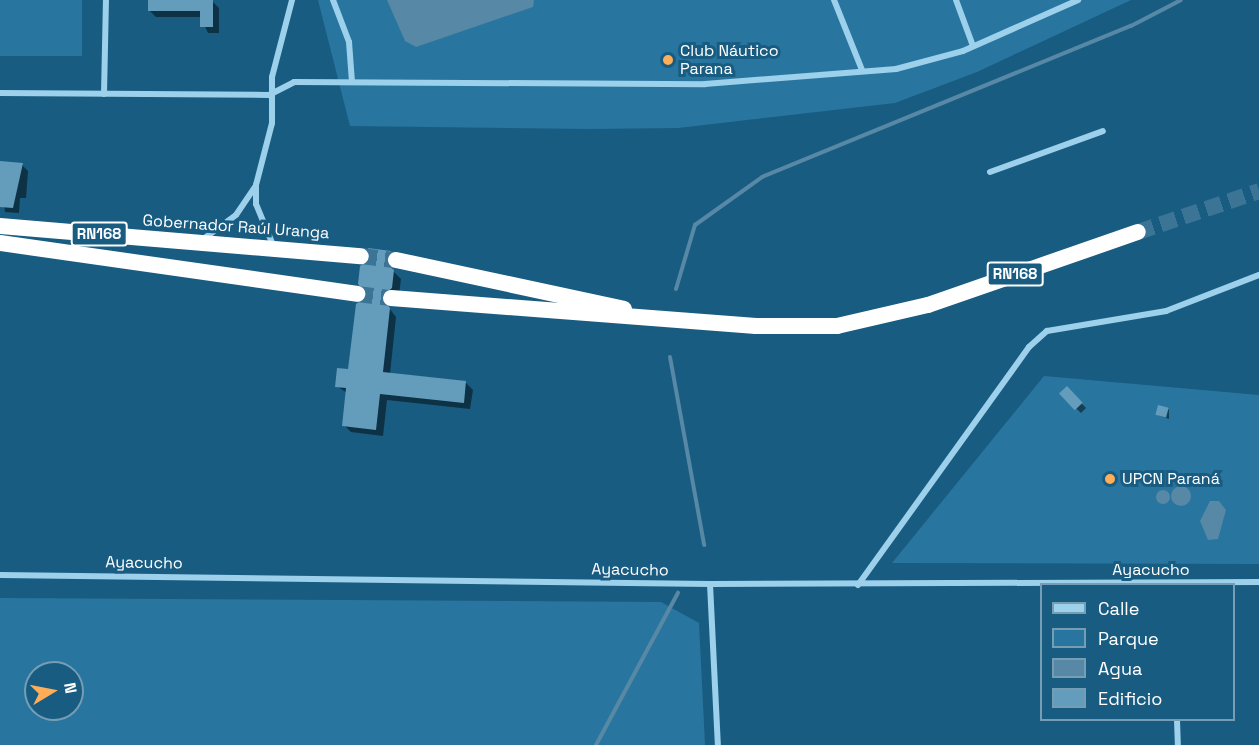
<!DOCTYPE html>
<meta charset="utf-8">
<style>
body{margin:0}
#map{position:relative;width:1259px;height:745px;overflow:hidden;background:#195c82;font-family:"Space Grotesk",sans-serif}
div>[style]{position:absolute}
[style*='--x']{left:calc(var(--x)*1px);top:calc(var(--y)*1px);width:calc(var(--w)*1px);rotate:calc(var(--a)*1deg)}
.green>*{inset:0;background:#28769f;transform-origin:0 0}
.water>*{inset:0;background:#5788a5}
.round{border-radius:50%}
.shadow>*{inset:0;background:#0007}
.stream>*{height:4px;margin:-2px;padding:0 2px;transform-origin:2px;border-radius:2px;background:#5788a5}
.building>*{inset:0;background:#649cbb;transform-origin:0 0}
.highway-tunnel>*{height:16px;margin-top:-8px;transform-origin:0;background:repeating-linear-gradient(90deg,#3c7495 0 16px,transparent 0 24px)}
.street>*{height:6px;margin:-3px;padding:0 3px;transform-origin:3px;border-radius:3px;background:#9dd0eb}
.highway>*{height:16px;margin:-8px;padding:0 8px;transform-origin:8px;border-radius:8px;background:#fff}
.dots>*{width:16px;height:16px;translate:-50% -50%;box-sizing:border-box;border:3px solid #195c82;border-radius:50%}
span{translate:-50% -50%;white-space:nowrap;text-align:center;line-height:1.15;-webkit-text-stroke:6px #195c82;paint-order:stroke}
.shield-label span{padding:2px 4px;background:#195c82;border:2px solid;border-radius:4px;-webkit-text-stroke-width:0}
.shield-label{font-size:15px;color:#fff;font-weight:700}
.poi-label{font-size:16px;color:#fff}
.left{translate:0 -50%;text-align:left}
.street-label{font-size:16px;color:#fff}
.legend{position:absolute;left:1040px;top:583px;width:195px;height:138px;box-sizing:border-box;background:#195c82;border:2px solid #759db4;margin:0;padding:8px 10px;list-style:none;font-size:18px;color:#fff}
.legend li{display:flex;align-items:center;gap:12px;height:30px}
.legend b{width:30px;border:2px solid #759db4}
.north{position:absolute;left:24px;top:661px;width:60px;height:60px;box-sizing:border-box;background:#195c82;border:2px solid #759db4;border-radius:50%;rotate:80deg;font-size:16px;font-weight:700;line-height:24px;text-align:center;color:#fff}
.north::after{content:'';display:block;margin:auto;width:21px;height:27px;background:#fead58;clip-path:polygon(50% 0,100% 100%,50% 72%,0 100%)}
</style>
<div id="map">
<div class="green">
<i style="left:0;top:0;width:82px;height:56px"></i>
<i style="clip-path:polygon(318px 0,1131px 0,977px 72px,895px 103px,678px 128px,588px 129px,350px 126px)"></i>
<i style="clip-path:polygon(1044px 376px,1259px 395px,1259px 564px,892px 563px)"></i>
<i style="clip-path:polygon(evenodd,0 598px,661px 602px,699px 623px,705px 745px,0 745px,0 598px,36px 673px,72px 673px,72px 709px,36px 709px,36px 673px)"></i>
</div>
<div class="water">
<i style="clip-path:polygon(387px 0,534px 0,533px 7px,416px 47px,405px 41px)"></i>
<i class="round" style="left:1171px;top:486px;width:20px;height:20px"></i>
<i class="round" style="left:1156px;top:490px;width:14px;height:14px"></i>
<i style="clip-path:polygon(1210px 501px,1219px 501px,1226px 510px,1218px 539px,1208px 540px,1200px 521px)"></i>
</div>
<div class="shadow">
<i style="clip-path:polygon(150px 0,212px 1px,219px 8px,219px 33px,208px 33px,201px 17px,156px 17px,149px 10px)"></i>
<i style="clip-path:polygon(22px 165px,28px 171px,26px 198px,20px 198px,19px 213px,5px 212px,0 170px)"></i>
<i style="clip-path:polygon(370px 250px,391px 252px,397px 259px,392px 270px,401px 279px,399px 295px,386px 304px,396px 317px,390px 374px,466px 383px,473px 390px,470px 409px,387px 400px,383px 436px,351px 432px,344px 425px,347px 393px,337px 386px,350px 370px,369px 296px)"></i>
<i style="clip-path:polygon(1067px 388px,1086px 408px,1081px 413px,1061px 394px)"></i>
<i style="clip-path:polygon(1169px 409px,1169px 419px,1158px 415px)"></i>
</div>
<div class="stream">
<i style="--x:676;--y:289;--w:67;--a:-73.5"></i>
<i style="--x:695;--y:225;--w:82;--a:-35.6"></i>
<i style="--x:762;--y:177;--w:399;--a:-22.3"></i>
<i style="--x:1131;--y:26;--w:56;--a:-27.5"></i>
<i style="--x:670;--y:357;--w:191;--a:79.7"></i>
<i style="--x:596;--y:745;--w:173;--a:-61.7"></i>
</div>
<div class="building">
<i style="clip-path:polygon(148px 0,213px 0,213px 27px,200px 27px,200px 11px,148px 11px)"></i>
<i style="clip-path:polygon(0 161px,23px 163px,13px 208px,0 207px)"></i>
<i style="clip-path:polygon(368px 248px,391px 251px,386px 263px,394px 270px,392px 288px,381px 297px,390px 308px,383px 372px,466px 381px,464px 403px,380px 394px,376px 430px,342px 426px,346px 388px,335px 387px,337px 368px,348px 369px,356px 304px,367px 296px,358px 284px,360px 266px,371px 257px)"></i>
<i style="left:1067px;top:386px;width:23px;height:11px;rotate:47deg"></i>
<i style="left:1158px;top:405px;width:11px;height:10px;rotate:15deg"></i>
</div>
<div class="highway-tunnel">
<i style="--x:1138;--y:232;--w:128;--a:-18.7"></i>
<i style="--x:361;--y:256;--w:35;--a:7"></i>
<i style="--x:357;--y:294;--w:34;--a:7"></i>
</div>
<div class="street">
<i style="--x:333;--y:0;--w:45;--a:69.1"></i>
<i style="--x:349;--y:42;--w:40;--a:85.7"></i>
<i style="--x:834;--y:0;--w:75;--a:68.2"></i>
<i style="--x:956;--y:0;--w:49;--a:69.7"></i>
<i style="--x:0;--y:93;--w:269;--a:0.4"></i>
<i style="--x:269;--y:95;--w:28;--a:-27"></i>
<i style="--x:294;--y:82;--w:411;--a:0.3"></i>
<i style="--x:705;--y:84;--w:192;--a:-4.5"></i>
<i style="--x:896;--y:69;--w:69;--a:-15"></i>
<i style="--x:963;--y:51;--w:126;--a:-23.9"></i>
<i style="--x:104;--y:94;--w:94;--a:-88.8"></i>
<i style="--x:990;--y:172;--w:120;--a:-19.9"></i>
<i style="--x:202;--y:240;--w:42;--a:-36.3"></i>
<i style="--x:236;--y:215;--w:34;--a:-56"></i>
<i style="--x:273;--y:245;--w:44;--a:-112.5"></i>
<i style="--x:256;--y:204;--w:19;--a:-90"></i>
<i style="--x:256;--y:185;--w:64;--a:-75.5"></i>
<i style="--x:272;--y:123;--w:46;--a:-90"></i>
<i style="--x:272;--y:77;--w:80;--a:-75.4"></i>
<i style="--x:0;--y:575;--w:710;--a:0.73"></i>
<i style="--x:710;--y:584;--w:549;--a:-0.21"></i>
<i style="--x:710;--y:584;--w:161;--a:87.2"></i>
<i style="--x:858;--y:585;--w:293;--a:-54.3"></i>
<i style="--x:1029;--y:347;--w:24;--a:-42"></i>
<i style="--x:1047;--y:331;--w:121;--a:-9.5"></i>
<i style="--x:1166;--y:311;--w:100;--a:-21.2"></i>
<i style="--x:1177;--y:720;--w:25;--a:88"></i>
</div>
<div class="highway">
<i style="--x:0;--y:226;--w:362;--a:4.8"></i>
<i style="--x:0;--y:243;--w:361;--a:8.1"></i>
<i style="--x:396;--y:260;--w:233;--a:12.1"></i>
<i style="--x:391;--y:298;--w:366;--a:4.4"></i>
<i style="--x:756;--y:326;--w:81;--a:0"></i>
<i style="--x:837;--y:326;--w:93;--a:-13"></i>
<i style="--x:928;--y:305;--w:222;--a:-19.2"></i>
</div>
<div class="dots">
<i style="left:668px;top:60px;background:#fead58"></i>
<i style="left:1110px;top:479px;background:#fead58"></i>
</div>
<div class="shield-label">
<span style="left:99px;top:234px">RN168</span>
<span style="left:1015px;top:274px">RN168</span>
</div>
<div class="poi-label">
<span class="left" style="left:680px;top:60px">Club Náutico<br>Parana</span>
<span class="left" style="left:1122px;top:479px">UPCN Paraná</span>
</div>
<div class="street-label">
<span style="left:236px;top:227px;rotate:4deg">Gobernador Raúl Uranga</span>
<span style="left:144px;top:563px;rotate:1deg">Ayacucho</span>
<span style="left:630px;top:570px;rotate:1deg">Ayacucho</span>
<span style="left:1151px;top:570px">Ayacucho</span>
</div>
<ul class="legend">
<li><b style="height:8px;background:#9dd0eb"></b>Calle</li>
<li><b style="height:16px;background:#28769f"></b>Parque</li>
<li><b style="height:16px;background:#5788a5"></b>Agua</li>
<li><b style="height:16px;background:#649cbb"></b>Edificio</li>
</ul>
<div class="north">N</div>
</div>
